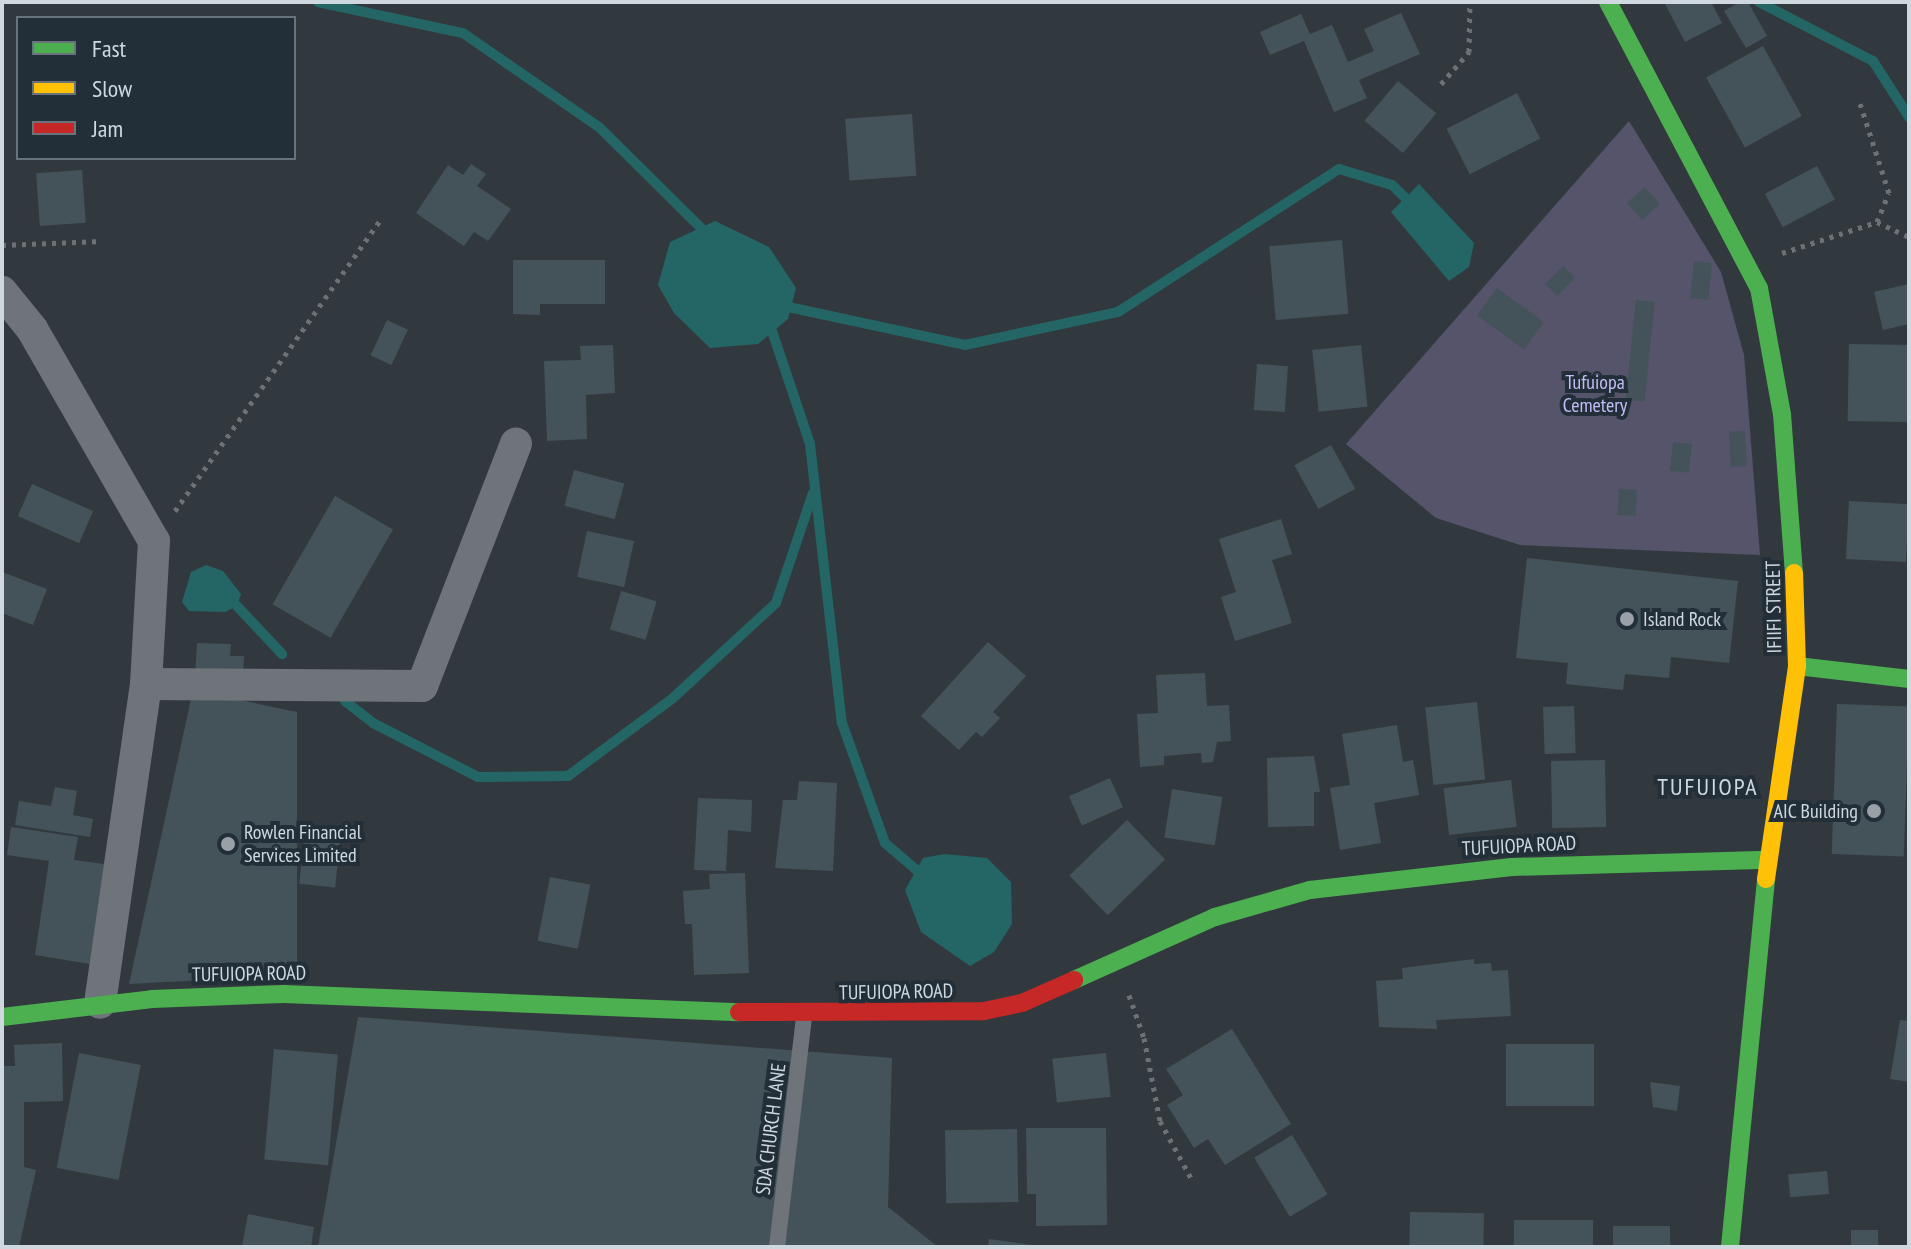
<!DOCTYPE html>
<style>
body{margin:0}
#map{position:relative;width:1911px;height:1249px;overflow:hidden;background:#32393e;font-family:"PT Sans Narrow",sans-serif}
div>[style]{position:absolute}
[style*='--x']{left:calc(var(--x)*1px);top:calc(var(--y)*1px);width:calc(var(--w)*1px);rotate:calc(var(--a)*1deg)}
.green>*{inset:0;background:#55546b}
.water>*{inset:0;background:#236665}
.stream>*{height:10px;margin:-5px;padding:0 5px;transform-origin:5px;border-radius:5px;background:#236665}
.building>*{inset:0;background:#445359;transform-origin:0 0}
.path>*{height:5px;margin-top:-2.5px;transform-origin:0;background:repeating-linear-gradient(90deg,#6d7176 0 4px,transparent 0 10px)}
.lane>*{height:16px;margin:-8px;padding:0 8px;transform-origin:8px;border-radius:8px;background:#6e747a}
.street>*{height:32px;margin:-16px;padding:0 16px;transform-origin:16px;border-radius:16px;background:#6e747a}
.fast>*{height:18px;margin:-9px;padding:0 9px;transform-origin:9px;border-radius:9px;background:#4caf50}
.slow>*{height:18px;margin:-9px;padding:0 9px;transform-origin:9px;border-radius:9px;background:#ffc107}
.jam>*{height:18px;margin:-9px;padding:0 9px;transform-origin:9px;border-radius:9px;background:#c62828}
.dots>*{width:22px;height:22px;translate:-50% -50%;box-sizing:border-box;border:4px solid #222f39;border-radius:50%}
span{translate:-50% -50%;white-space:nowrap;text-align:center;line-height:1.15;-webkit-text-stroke:8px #222f39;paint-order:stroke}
.park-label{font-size:20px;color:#c2bcf5}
.street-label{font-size:20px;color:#d0d8df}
.poi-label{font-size:20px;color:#d0d8df}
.left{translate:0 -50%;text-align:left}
.right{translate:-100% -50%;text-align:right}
.quarter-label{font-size:24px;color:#d0d8df;letter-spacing:2px}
.frame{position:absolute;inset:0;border:4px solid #d0d8df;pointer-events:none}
.legend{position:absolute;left:16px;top:16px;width:280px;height:144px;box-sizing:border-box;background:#222f39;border:2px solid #68737b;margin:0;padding:10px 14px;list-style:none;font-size:24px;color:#d0d8df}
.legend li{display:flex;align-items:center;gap:16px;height:40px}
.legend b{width:40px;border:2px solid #68737b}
</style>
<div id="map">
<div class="green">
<i style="clip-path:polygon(1629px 121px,1721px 272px,1744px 355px,1760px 555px,1520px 545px,1436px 518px,1346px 444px)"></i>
</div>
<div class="water">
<i style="clip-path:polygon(1419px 184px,1474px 243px,1469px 267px,1449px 281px,1391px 212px)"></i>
<i style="clip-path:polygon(715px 221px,769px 247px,796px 288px,788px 319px,758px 344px,710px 348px,674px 313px,658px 285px,670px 242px)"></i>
<i style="clip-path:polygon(206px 565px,223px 571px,241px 594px,237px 606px,225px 612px,189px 611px,182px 602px,191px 572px)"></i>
<i style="clip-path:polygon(944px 854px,987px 858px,1011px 882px,1012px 924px,994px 952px,970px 966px,921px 932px,905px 890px,923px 858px)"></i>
</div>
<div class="stream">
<i style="--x:318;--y:2;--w:148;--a:12.1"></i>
<i style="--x:463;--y:33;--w:165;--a:34.7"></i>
<i style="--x:599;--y:127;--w:155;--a:44.7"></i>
<i style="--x:1759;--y:2;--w:128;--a:27.4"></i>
<i style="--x:1873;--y:61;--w:67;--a:57.3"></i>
<i style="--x:779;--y:305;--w:190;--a:12.1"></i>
<i style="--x:965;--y:345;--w:157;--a:-12.2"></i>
<i style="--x:1118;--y:312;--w:263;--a:-32.9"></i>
<i style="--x:1339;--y:169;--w:55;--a:16.8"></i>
<i style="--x:1392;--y:185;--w:30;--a:44"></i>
<i style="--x:769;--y:322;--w:129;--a:71.4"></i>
<i style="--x:810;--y:444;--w:281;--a:83.5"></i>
<i style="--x:842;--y:723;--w:127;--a:70.3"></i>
<i style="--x:885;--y:843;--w:55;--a:40.6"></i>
<i style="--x:237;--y:606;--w:66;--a:46.8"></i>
<i style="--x:345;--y:701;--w:36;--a:38"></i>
<i style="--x:373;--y:723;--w:118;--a:27.2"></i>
<i style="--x:478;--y:777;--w:90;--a:-0.6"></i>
<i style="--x:568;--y:776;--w:131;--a:-36.6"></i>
<i style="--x:673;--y:698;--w:140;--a:-42.7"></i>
<i style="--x:776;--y:603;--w:116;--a:-71.4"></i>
</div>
<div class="building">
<i style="clip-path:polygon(1664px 2px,1711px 2px,1722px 23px,1685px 42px)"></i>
<i style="clip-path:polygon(1740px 2px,1748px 2px,1767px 36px,1746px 48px,1724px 11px)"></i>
<i style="clip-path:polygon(1401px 13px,1420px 54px,1359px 80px,1367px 98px,1334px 112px,1304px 41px,1270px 55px,1260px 32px,1301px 14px,1310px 34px,1332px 25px,1348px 62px,1374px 51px,1364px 29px)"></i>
<i style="left:1763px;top:46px;width:80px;height:65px;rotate:61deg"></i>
<i style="left:1398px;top:81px;width:50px;height:52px;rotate:40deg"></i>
<i style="left:1517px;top:93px;width:51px;height:79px;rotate:63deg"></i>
<i style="left:912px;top:114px;width:62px;height:67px;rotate:86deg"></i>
<i style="clip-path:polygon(471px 164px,486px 174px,477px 186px,511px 209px,488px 241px,474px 232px,464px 246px,416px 213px,448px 165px,463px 175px)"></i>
<i style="left:1817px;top:166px;width:38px;height:59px;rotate:62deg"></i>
<i style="left:82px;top:170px;width:53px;height:46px;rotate:86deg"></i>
<i style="left:1645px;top:187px;width:23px;height:24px;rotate:49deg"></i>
<i style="left:1342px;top:240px;width:74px;height:73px;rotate:85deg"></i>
<i style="clip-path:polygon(513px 260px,605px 260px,605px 304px,540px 304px,540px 315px,513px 314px)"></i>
<i style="left:1694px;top:261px;width:18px;height:37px;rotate:6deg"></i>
<i style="left:1563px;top:266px;width:17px;height:25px;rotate:45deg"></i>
<i style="clip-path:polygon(1909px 284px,1909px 324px,1883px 330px,1874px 292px)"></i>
<i style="left:1497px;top:288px;width:58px;height:34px;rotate:36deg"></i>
<i style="left:1636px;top:300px;width:19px;height:100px;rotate:6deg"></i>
<i style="left:387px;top:320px;width:23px;height:39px;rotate:25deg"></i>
<i style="left:1849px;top:344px;width:60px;height:77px;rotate:1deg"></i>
<i style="clip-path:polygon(613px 345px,615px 393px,586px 395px,587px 439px,547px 441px,544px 361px,581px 360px,580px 346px)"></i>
<i style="left:1361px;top:345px;width:62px;height:49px;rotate:84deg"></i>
<i style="left:1257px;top:364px;width:31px;height:46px;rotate:4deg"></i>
<i style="left:1745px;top:431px;width:35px;height:16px;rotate:87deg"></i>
<i style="left:1673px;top:442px;width:19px;height:29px;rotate:6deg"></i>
<i style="left:1331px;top:445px;width:50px;height:42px;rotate:61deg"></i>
<i style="left:574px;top:470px;width:52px;height:37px;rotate:15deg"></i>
<i style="left:32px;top:484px;width:67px;height:35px;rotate:24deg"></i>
<i style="left:1619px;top:489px;width:18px;height:26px;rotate:3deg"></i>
<i style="left:335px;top:496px;width:67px;height:125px;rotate:30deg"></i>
<i style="left:1849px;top:501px;width:60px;height:58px;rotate:3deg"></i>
<i style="clip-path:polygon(1281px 519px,1292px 554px,1272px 560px,1292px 623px,1235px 641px,1221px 597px,1236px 592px,1219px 539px)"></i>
<i style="left:587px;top:531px;width:48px;height:47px;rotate:12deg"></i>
<i style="clip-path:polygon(1527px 558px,1738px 581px,1729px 663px,1671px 657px,1669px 678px,1625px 674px,1623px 690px,1566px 684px,1568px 663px,1516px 658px)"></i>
<i style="clip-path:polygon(2px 572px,47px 589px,33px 625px,2px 613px)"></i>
<i style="left:621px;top:591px;width:37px;height:40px;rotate:16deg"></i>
<i style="clip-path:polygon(988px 642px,1026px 676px,993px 712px,1000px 718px,982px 737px,976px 732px,959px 750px,921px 716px)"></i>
<i style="clip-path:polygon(197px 643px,231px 644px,230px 656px,244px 656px,243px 678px,195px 676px)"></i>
<i style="clip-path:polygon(1205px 673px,1207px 706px,1229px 705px,1231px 741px,1217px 742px,1213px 762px,1202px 763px,1201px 753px,1164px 756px,1164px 765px,1140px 767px,1137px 714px,1158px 713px,1156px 675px)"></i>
<i style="clip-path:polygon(193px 690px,297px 712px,297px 975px,129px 984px)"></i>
<i style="left:1477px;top:702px;width:78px;height:52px;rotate:84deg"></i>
<i style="left:1837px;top:704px;width:72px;height:150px;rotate:2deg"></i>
<i style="left:1574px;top:706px;width:47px;height:31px;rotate:88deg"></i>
<i style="clip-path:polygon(1397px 725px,1403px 762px,1413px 760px,1419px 795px,1374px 803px,1381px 843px,1340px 850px,1330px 788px,1350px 785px,1342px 734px)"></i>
<i style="clip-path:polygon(1314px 756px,1320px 792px,1314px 792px,1314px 826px,1268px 827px,1267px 758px)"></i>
<i style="left:1605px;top:760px;width:67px;height:54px;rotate:89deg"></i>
<i style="left:1110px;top:778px;width:32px;height:45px;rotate:66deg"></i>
<i style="left:1511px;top:780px;width:47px;height:68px;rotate:83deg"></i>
<i style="clip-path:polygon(799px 781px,837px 783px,833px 871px,775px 868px,783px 800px,797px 800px)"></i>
<i style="clip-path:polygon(55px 787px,77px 791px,73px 815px,93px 819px,90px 837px,15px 825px,19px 801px,51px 806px)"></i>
<i style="left:1172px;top:789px;width:51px;height:49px;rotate:9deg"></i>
<i style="clip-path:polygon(698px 798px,752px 800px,751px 832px,728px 830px,726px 871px,694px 870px)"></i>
<i style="left:1127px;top:820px;width:55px;height:80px;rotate:46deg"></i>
<i style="clip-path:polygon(11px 827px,78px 837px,74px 860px,104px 864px,90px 964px,35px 955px,49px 861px,7px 855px)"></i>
<i style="left:305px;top:830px;width:36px;height:54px;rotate:6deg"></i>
<i style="clip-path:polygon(745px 873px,749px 973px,694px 975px,692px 924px,685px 924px,683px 891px,710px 889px,709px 874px)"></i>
<i style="left:550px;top:877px;width:41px;height:65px;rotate:11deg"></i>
<i style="clip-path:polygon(1474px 959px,1474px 964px,1491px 963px,1492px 971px,1508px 970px,1511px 1016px,1436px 1020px,1437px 1029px,1379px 1027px,1376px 981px,1403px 979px,1402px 968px)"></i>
<i style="clip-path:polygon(358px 1017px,892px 1058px,888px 1207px,938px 1247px,318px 1247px)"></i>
<i style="clip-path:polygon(1900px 1020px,1909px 1021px,1909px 1082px,1890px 1079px)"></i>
<i style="clip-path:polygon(1232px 1029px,1291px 1124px,1225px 1165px,1208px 1139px,1194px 1148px,1167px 1105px,1183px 1095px,1166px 1069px)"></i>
<i style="clip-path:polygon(62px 1043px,63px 1101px,24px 1102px,24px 1167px,36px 1170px,19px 1247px,2px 1247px,2px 1066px,15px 1066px,14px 1045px)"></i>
<i style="left:1506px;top:1044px;width:88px;height:62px"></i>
<i style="left:274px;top:1049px;width:64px;height:111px;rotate:5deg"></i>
<i style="left:79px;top:1053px;width:63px;height:117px;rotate:11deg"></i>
<i style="left:1106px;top:1053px;width:44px;height:54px;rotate:84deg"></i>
<i style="clip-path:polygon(1650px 1082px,1680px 1086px,1677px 1111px,1653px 1107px)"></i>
<i style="clip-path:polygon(1026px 1128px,1106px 1128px,1107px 1225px,1036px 1226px,1036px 1194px,1027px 1194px)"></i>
<i style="left:1017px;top:1129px;width:73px;height:72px;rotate:89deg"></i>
<i style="left:1292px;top:1135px;width:69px;height:44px;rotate:59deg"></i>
<i style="left:1827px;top:1171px;width:23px;height:39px;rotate:85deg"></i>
<i style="left:1410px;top:1212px;width:74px;height:35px;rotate:1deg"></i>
<i style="clip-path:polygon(248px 1214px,314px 1227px,311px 1247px,242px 1246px)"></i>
<i style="left:1514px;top:1220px;width:79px;height:27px"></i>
<i style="left:1613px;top:1226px;width:57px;height:21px"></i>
<i style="left:1851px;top:1230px;width:27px;height:17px"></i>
<i style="clip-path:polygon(989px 1239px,1032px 1245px,1031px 1247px,988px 1247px)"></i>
</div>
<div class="path">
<i style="--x:1441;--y:84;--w:43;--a:-48.8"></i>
<i style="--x:1469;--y:52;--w:50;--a:-88.9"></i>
<i style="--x:1877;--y:222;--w:35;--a:25"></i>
<i style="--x:2;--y:245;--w:100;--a:-2.3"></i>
<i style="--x:1782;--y:253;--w:100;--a:-18.1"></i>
<i style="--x:1877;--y:222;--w:31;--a:-68"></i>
<i style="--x:1889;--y:193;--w:98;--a:-107.9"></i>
<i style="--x:175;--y:511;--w:357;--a:-54.8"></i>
<i style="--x:1129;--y:995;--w:46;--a:70.8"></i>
<i style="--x:1144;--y:1038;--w:85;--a:79.1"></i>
<i style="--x:1160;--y:1121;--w:65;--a:61.5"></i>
</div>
<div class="lane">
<i style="--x:777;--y:1247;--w:231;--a:-83.3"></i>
</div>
<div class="street">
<i style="--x:2;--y:292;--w:48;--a:51"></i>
<i style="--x:32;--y:329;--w:245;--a:60.1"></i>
<i style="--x:154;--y:541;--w:143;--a:93.2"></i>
<i style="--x:146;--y:684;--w:322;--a:98.2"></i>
<i style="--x:146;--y:684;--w:276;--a:0.4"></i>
<i style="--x:422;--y:686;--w:260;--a:-68.8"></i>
</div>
<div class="fast">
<i style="--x:1608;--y:2;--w:323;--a:62.2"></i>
<i style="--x:1759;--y:288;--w:128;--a:79.7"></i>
<i style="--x:1782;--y:414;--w:159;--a:85.7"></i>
<i style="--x:1797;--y:666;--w:113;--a:6.6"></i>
<i style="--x:1074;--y:980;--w:154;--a:-24.1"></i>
<i style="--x:1215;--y:917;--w:99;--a:-15.9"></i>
<i style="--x:1310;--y:890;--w:203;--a:-6.5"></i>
<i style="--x:1512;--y:867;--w:256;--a:-1.6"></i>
<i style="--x:2;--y:1017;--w:151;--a:-6.8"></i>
<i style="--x:152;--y:999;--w:132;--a:-2.2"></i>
<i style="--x:284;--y:994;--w:455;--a:2.3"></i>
<i style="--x:1730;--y:1247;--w:370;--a:-84.4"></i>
</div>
<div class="slow">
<i style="--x:1766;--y:879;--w:215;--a:-81.7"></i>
<i style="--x:1797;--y:666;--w:93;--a:-91.8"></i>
</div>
<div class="jam">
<i style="--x:739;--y:1012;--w:245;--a:-0.2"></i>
<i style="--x:984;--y:1011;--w:39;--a:-12"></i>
<i style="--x:1022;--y:1003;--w:57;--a:-23.9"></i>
</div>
<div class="dots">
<i style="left:1627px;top:619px;background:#99a0a7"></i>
<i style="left:1874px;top:811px;background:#99a0a7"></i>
<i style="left:228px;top:844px;background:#99a0a7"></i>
</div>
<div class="park-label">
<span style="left:1595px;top:394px">Tufuiopa<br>Cemetery</span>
</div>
<div class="street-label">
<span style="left:1774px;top:607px;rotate:-91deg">IFIIFI STREET</span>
<span style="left:1519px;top:846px;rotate:-3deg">TUFUIOPA ROAD</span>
<span style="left:249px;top:974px;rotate:-1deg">TUFUIOPA ROAD</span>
<span style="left:896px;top:992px;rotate:-1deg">TUFUIOPA ROAD</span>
<span style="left:771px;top:1129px;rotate:-83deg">SDA CHURCH LANE</span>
</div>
<div class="poi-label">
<span class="left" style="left:1643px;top:619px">Island Rock</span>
<span class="right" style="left:1858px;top:811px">AIC Building</span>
<span class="left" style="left:244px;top:844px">Rowlen Financial<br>Services Limited</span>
</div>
<div class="quarter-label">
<span style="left:1708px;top:787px">TUFUIOPA</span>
</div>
<div class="frame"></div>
<ul class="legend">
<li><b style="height:10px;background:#4caf50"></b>Fast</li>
<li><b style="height:10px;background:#ffc107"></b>Slow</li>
<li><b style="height:10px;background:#c62828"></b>Jam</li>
</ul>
</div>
